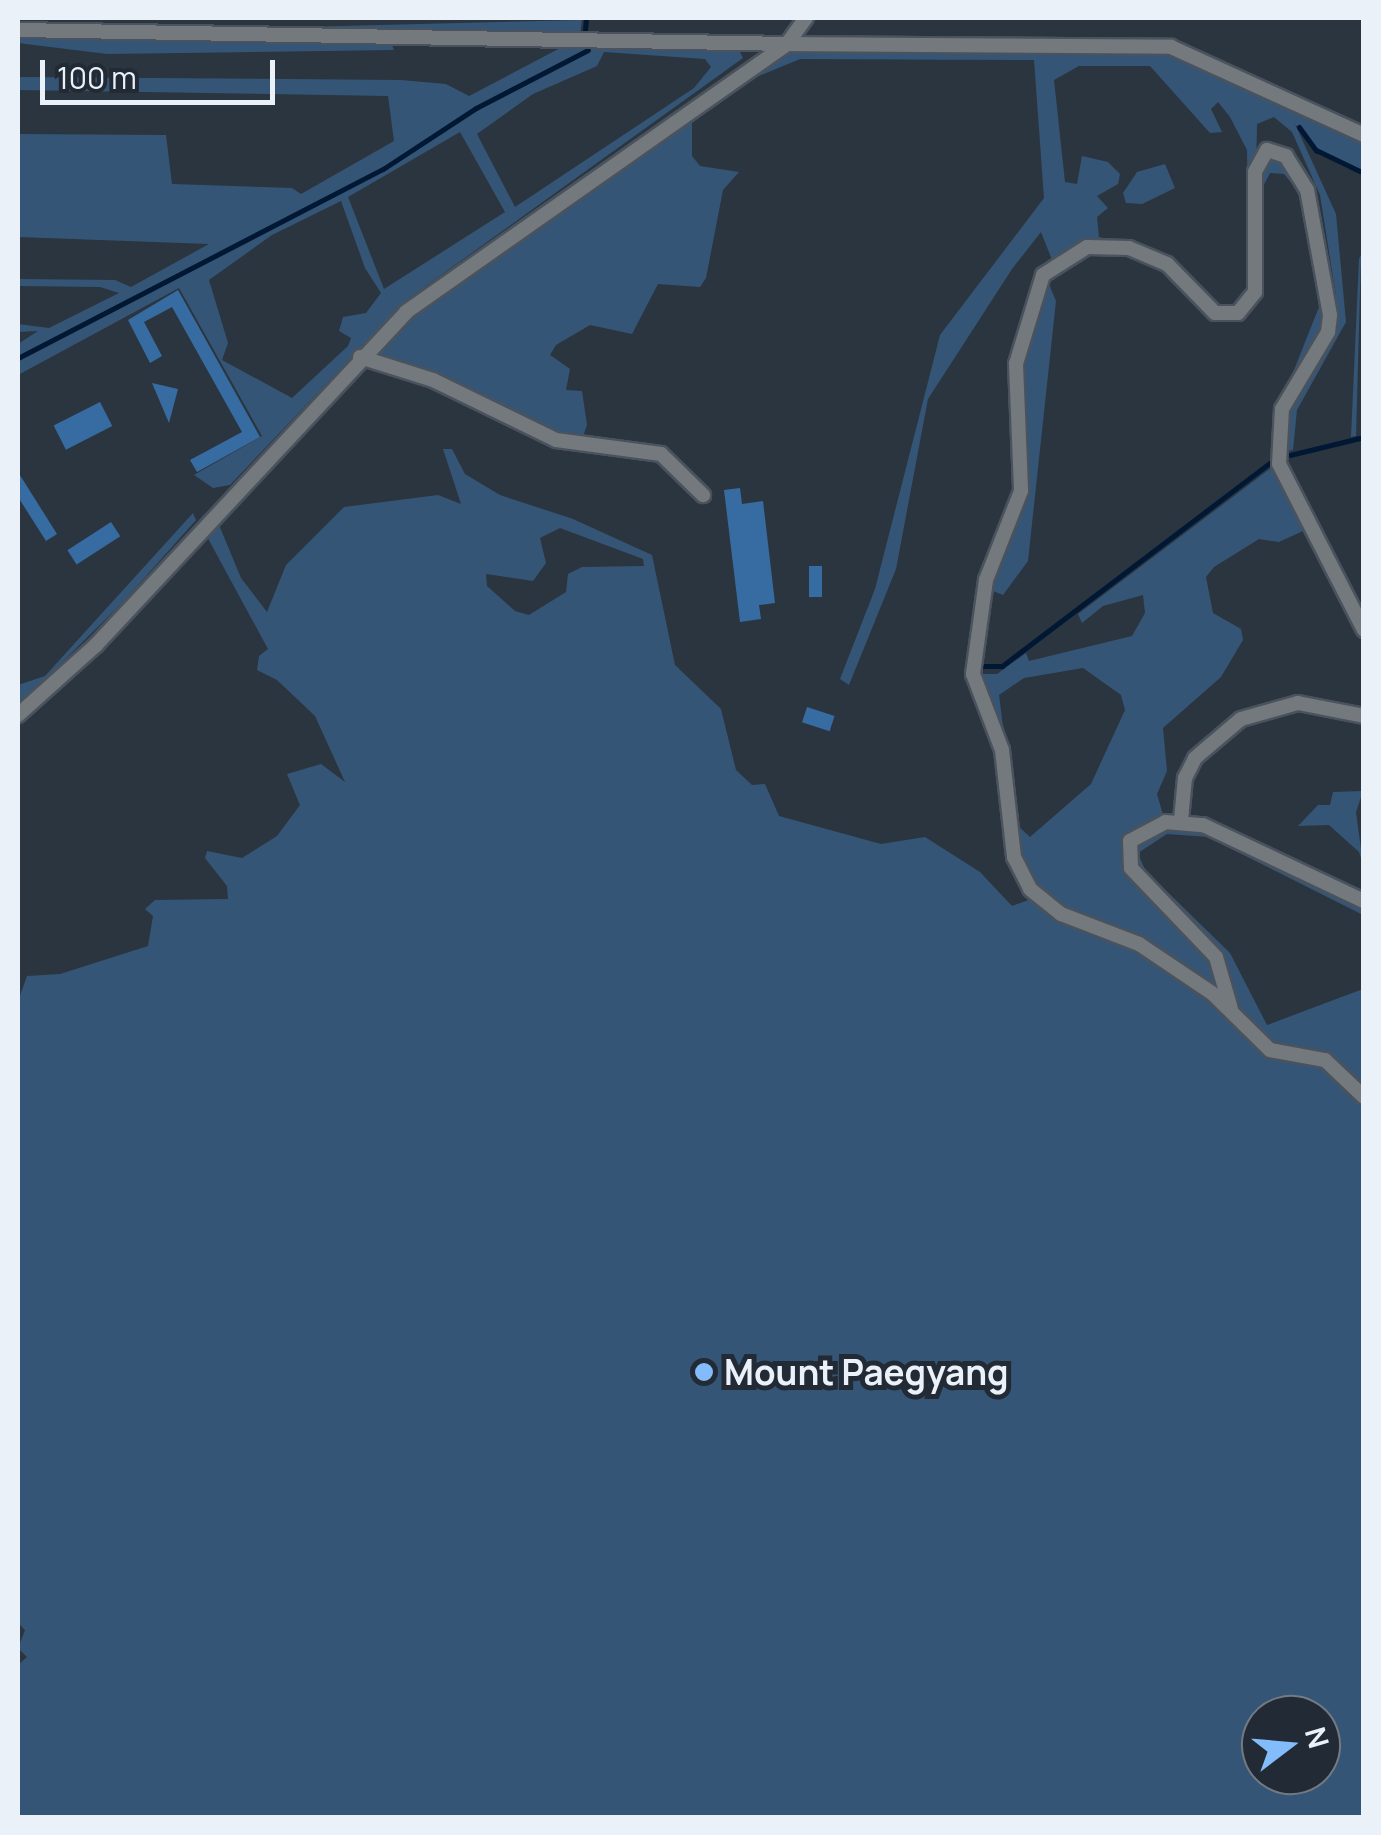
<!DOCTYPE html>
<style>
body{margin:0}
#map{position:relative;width:1381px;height:1835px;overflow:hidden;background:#2b353f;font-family:Manrope,sans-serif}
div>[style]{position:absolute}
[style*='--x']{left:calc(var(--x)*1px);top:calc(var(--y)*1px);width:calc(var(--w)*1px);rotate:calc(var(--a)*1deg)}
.green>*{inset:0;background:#355576}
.stream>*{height:5px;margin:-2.5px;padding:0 2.5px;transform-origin:2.5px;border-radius:2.5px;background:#001833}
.building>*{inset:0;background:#376ca2;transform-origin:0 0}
.roads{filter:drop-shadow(2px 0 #4a535d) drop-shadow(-2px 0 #4a535d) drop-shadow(0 2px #4a535d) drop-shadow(0 -2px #4a535d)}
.street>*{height:14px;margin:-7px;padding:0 7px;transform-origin:7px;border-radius:7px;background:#74797e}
.dots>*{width:28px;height:28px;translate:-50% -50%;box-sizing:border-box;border:5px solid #222b35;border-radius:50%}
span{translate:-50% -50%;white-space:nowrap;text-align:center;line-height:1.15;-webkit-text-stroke:10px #222b35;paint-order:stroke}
.poi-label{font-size:35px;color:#ebf1f8;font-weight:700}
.left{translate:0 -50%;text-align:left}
.frame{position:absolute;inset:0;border:20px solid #ebf1f8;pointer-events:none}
.north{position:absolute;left:1241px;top:1695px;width:100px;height:100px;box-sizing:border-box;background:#222b35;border:2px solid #727a83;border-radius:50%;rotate:74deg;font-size:28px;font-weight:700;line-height:40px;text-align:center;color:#ebf1f8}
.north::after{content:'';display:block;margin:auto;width:35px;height:45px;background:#82bcfa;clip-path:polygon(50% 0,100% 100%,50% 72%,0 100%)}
.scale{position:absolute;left:40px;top:60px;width:235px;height:45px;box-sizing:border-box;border:5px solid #ebf1f8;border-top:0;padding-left:12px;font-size:30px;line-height:35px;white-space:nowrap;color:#ebf1f8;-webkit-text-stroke:8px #222b35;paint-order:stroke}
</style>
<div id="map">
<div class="green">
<i style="clip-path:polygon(582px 20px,580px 35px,294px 33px,299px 27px)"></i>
<i style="clip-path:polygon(18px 35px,391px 43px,394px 50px,107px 54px,18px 43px)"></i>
<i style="clip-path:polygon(evenodd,564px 46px,739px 50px,743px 58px,405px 301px,230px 485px,213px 488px,194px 475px,262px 436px,179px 288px,18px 375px,18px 359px,383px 171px,477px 109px,588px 52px,475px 107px,382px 168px,18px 356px,18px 344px,38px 331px,18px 332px,18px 324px,49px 328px,119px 293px,100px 287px,18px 286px,18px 279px,115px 280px,131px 287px,209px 244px,18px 237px,18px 134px,166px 135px,172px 184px,292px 188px,301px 194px,394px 141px,388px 96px,18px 90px,18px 77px,401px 80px,446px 84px,469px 96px,564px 46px,604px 52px,705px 59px,711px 67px,694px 88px,515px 207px,477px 134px,533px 94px,597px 66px,604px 52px,564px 46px,460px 132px,505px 212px,384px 289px,348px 197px,460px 132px,564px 46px,341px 201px,365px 268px,381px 293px,366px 313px,343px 317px,339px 331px,351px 338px,348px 346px,292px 398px,222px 360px,228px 343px,209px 280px,272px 235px,341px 201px)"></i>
<i style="clip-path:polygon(evenodd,785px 52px,1173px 53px,1363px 141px,1363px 171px,1317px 149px,1295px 124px,1336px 214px,1346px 322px,1297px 410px,1293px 450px,1283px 452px,1286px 414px,1332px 330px,1336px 296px,1320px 195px,1292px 132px,1274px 117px,1257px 124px,1254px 275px,1250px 300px,1236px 311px,1204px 303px,1169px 262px,1129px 245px,1086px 244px,1052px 260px,1041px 232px,1012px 269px,928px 399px,896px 569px,849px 685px,840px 679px,875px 589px,940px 335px,1044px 198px,1034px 60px,800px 59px,754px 78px,692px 121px,692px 156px,700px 166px,739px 172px,723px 190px,706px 278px,700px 287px,658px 284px,632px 334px,590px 325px,556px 345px,550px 355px,570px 369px,566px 390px,582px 391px,587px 425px,581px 442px,527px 424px,433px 376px,370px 360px,387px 337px,460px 278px,785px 52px,1079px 66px,1150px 66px,1210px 133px,1222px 132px,1211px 109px,1218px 102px,1230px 117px,1247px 150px,1249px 289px,1242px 304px,1217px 308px,1157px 251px,1099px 237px,1097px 217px,1108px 208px,1097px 196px,1118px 184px,1120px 174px,1108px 162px,1082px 156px,1077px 184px,1065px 182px,1054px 80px,1079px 66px)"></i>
<i style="clip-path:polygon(1269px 154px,1291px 166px,1316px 234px,1324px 330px,1288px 385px,1319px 307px,1304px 209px,1295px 187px,1284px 174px,1270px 173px,1258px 196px)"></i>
<i style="clip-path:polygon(1165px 164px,1175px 188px,1142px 204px,1126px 203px,1123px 193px,1137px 172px)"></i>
<i style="clip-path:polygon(1361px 255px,1356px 436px,1351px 437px,1359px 259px)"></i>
<i style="clip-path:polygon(1046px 277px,1056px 301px,1028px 561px,1003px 595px,988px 589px,1021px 506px,1020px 365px)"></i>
<i style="clip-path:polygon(evenodd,443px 449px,452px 449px,465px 474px,500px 495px,573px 519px,652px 555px,675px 665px,721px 709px,736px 770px,752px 785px,765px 784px,779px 816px,881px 844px,925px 837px,980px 872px,1012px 906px,1034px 898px,1118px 937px,1210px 996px,1254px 1042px,1324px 1063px,1363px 1101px,1363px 1817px,18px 1817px,18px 1665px,27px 1657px,18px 1648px,25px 1630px,18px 1623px,18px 1001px,27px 976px,60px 974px,148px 946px,153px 916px,145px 909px,155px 900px,228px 899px,227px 886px,205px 858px,207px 851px,242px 858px,277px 836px,300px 805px,287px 774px,321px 764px,345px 782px,315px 716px,277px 680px,257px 670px,259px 656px,268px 649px,205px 533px,217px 520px,241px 578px,267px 612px,286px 565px,344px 507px,438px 495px,461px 504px,443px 449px,560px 528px,643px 559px,644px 566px,582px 567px,568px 574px,566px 592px,529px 615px,515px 611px,487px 586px,486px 574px,533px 581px,546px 563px,540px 538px,560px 528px,443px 449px,1261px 1715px,1321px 1715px,1321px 1775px,1261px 1775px,1261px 1715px)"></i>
<i style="clip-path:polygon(1275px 465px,1363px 645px,1303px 531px,1279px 542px,1259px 539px,1214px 567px,1206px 577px,1213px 613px,1241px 629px,1243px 640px,1221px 677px,1163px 728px,1167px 771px,1157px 794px,1164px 818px,1127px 838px,1121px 853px,1127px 870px,1212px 960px,1220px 992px,1046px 901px,1017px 856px,1015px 823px,1030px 837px,1091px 784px,1125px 710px,1121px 695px,1083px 668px,1024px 678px,999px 695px,1006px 749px,976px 674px,997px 674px,1026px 653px,1029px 661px,1132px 636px,1145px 613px,1143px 595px,1103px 606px,1082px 623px,1078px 614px)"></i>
<i style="clip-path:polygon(193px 513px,196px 520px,123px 602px,18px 706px,18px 685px,45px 676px)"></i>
<i style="clip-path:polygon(1363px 791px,1356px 812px,1363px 864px,1359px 852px,1329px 825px,1298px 826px,1318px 805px,1330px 805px,1333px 792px)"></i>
<i style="clip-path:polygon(1166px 827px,1201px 830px,1363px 906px,1363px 915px,1208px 837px,1167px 834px,1138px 853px,1145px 870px,1230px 953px,1267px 1025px,1363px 989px,1363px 1092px,1340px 1065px,1272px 1047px,1247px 1024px,1220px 955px,1135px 865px,1134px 844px)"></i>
</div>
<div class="stream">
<i style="--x:585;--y:30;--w:12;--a:-85"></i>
<i style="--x:1299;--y:127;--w:29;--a:54"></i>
<i style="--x:1316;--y:150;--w:53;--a:25.6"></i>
<i style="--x:18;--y:358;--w:411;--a:-27.4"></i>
<i style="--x:383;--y:169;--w:111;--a:-33.3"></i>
<i style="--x:476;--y:108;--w:126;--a:-27.4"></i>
<i style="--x:1290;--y:455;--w:76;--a:-13.7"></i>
<i style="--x:984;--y:666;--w:18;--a:0"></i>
<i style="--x:1002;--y:666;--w:338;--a:-37.2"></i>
</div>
<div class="building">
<i style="clip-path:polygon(178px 290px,260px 437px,197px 472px,190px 460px,242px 432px,172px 307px,144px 322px,162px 356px,150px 363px,128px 320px)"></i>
<i style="clip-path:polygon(152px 383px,178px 389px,169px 423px)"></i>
<i style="left:100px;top:402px;width:27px;height:52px;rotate:63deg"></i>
<i style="clip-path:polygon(18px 472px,57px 534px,46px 541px,18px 497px)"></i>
<i style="clip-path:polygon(740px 488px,742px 504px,763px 501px,775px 603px,759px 605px,761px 619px,740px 622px,724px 490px)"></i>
<i style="left:111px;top:522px;width:17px;height:52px;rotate:57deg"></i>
<i style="left:809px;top:566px;width:13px;height:31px"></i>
<i style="left:807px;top:707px;width:29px;height:16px;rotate:18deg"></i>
</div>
<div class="roads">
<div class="street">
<i style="--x:18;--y:30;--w:769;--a:1.04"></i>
<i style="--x:787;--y:44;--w:32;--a:-54"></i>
<i style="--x:360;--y:357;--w:77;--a:17.5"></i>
<i style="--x:433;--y:380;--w:137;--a:26"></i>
<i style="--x:556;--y:440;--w:106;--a:7.6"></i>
<i style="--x:661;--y:454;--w:59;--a:44.3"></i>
<i style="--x:1364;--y:630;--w:186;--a:-117.1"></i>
<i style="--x:1279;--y:464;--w:55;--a:-86.9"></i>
<i style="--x:1282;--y:409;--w:90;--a:-59.1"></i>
<i style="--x:1328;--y:332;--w:17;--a:-83"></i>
<i style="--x:1330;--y:315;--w:127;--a:-100.4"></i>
<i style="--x:1307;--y:190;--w:40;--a:-122"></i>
<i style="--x:1286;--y:156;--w:20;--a:-162"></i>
<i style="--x:1267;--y:150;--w:25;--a:119"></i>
<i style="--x:1255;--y:172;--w:120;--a:90"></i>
<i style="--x:1255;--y:292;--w:27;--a:129"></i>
<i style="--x:1238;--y:313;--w:23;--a:180"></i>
<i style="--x:1215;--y:313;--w:69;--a:-134.4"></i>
<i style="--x:1167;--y:264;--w:41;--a:-157.2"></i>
<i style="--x:1129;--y:248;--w:42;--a:-178.6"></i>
<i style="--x:1087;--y:247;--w:52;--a:147.5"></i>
<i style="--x:1043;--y:275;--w:93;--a:106.9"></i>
<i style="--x:1016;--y:364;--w:127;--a:87.7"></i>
<i style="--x:1021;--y:491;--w:96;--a:111.5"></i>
<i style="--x:986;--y:580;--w:95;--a:97.9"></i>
<i style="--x:973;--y:674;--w:81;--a:69.1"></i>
<i style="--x:1002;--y:750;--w:108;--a:83.6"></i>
<i style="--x:1014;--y:857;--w:36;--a:63"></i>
<i style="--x:1030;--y:889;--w:40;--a:39"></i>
<i style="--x:1061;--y:914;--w:84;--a:21"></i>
<i style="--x:1139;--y:944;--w:88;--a:33.9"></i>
<i style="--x:1212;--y:993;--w:81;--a:44.5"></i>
<i style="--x:1270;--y:1050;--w:56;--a:10.3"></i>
<i style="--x:1325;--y:1060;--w:54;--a:43.5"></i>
<i style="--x:18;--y:715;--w:105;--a:-41.9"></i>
<i style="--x:96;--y:645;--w:455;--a:-47"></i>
<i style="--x:406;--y:312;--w:466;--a:-35.1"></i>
<i style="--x:787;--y:44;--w:384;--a:0.4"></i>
<i style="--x:1171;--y:47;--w:212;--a:24.5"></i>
<i style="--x:1181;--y:820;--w:42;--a:-84.6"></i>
<i style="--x:1185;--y:778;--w:22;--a:-63"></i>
<i style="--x:1195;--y:758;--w:60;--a:-40.3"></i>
<i style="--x:1241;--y:719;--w:59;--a:-15.7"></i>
<i style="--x:1298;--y:703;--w:67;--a:11.1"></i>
<i style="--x:1231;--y:1009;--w:54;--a:-106.1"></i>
<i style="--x:1216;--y:957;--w:123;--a:-133.7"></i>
<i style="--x:1131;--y:868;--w:27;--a:-92"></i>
<i style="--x:1130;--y:841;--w:40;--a:-28"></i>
<i style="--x:1165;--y:822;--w:38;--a:5"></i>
<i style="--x:1203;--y:825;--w:178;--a:25.3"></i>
</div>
</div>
<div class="dots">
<i style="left:704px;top:1372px;background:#82bcfa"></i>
</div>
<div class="poi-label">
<span class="left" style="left:724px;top:1372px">Mount Paegyang</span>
</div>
<div class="frame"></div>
<div class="north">N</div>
<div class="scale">100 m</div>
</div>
